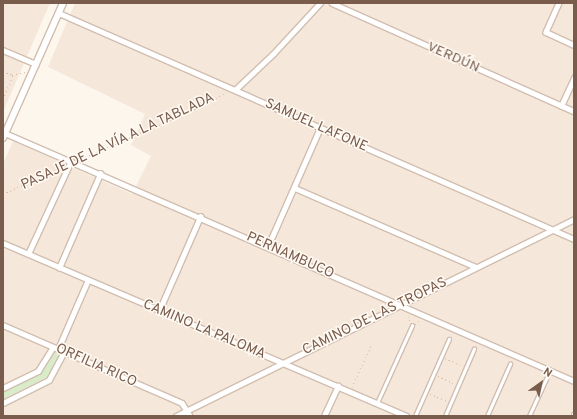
<!DOCTYPE html>
<meta charset="utf-8">
<style>
body{margin:0}
#map{position:relative;width:577px;height:419px;overflow:hidden;background:#fdf6ec;font-family:Overpass,sans-serif}
div>[style]{position:absolute}
[style*='--x']{left:calc(var(--x)*1px);top:calc(var(--y)*1px);width:calc(var(--w)*1px);rotate:calc(var(--a)*1deg)}
.residential>*{inset:0;background:#f5e8da}
.green>*{inset:0;background:#d8ecc9}
.path>*{height:1px;margin-top:-0.5px;transform-origin:0;background:repeating-linear-gradient(90deg,#d9b8a5 0 1px,transparent 0 4px)}
.roads{filter:drop-shadow(1px 0 #d1beb0) drop-shadow(-1px 0 #d1beb0) drop-shadow(0 1px #d1beb0) drop-shadow(0 -1px #d1beb0)}
.lane>*{height:2.5px;margin:-1.25px;padding:0 1.25px;transform-origin:1.25px;border-radius:1.25px;background:#fff}
.street>*{height:4.5px;margin:-2.25px;padding:0 2.25px;transform-origin:2.25px;border-radius:2.25px;background:#fff}
.secondary>*{height:6px;margin:-3px;padding:0 3px;transform-origin:3px;border-radius:3px;background:#fff}
span{translate:-50% -50%;white-space:nowrap;text-align:center;line-height:1.15;-webkit-text-stroke:3px #fffaf3;paint-order:stroke}
.street-label{font-size:14px;color:#7a5c4d}
.frame{position:absolute;inset:0;border:4px solid #7a5c4d;pointer-events:none}
.north{position:absolute;left:521px;top:363px;width:40px;height:40px;-webkit-text-stroke:3px #fffaf3;paint-order:stroke;rotate:33deg;font-size:11px;font-weight:700;line-height:16px;text-align:center;color:#7a5c4d}
.north::after{content:'';display:block;margin:auto;width:14px;height:18px;background:#7a5c4d;clip-path:polygon(50% 0,100% 100%,50% 72%,0 100%)}
</style>
<div id="map">
<div class="residential">
<i style="clip-path:polygon(3px 3px,50px 3px,3px 112px)"></i>
<i style="clip-path:polygon(75px 3px,574px 3px,574px 416px,3px 416px,3px 164px,13px 141px,132px 194px,151px 156px,131px 145px,145px 114px,48px 67px)"></i>
</div>
<div class="green">
<i style="clip-path:polygon(56px 352px,59px 358px,49px 376px,3px 399px,3px 392px,39px 373px)"></i>
</div>
<div class="path">
<i style="--x:3;--y:71;--w:10;--a:24"></i>
<i style="--x:12;--y:75;--w:14;--a:-12"></i>
<i style="--x:3;--y:99;--w:26;--a:-67"></i>
<i style="--x:78;--y:160;--w:123;--a:-23.4"></i>
<i style="--x:191;--y:111;--w:40;--a:-28"></i>
<i style="--x:3;--y:194;--w:65;--a:-24.6"></i>
<i style="--x:409;--y:316;--w:7;--a:82"></i>
<i style="--x:415;--y:324;--w:6;--a:-39"></i>
<i style="--x:445;--y:358;--w:20;--a:24"></i>
<i style="--x:438;--y:376;--w:19;--a:25"></i>
<i style="--x:352;--y:387;--w:45;--a:-65.1"></i>
<i style="--x:430;--y:394;--w:18;--a:22"></i>
</div>
<div class="roads">
<div class="lane">
<i style="--x:377;--y:403;--w:85;--a:-65.6"></i>
<i style="--x:415;--y:416;--w:84;--a:-66.2"></i>
<i style="--x:445;--y:416;--w:73;--a:-66.6"></i>
<i style="--x:487;--y:416;--w:57;--a:-66.1"></i>
<i style="--x:529;--y:416;--w:41;--a:-65.3"></i>
</div>
<div class="street">
<i style="--x:332;--y:3;--w:265;--a:24.1"></i>
<i style="--x:559;--y:3;--w:32;--a:114"></i>
<i style="--x:546;--y:32;--w:31;--a:25"></i>
<i style="--x:59;--y:13;--w:562;--a:23.69"></i>
<i style="--x:3;--y:50;--w:36;--a:23"></i>
<i style="--x:235;--y:90;--w:52;--a:-43.5"></i>
<i style="--x:273;--y:54;--w:69;--a:-47.3"></i>
<i style="--x:561;--y:106;--w:31;--a:-65"></i>
<i style="--x:5;--y:133;--w:621;--a:23.55"></i>
<i style="--x:295;--y:188;--w:197;--a:23.6"></i>
<i style="--x:3;--y:243;--w:439;--a:23.2"></i>
<i style="--x:268;--y:246;--w:129;--a:-66.2"></i>
<i style="--x:28;--y:254;--w:102;--a:-65.2"></i>
<i style="--x:59;--y:268;--w:103;--a:-66.4"></i>
<i style="--x:159;--y:311;--w:103;--a:-66.4"></i>
<i style="--x:3;--y:325;--w:195;--a:23.5"></i>
<i style="--x:182;--y:403;--w:15;--a:58"></i>
<i style="--x:58;--y:349;--w:75;--a:-66.5"></i>
<i style="--x:3;--y:388;--w:39;--a:-26"></i>
<i style="--x:38;--y:371;--w:28;--a:-58"></i>
<i style="--x:3;--y:403;--w:51;--a:-26.6"></i>
<i style="--x:49;--y:380;--w:32;--a:-62"></i>
<i style="--x:176;--y:416;--w:444;--a:-26.3"></i>
<i style="--x:324;--y:416;--w:33;--a:-65"></i>
<i style="--x:574;--y:416;--w:1;--a:-90"></i>
</div>
<div class="secondary">
<i style="--x:3;--y:138;--w:148;--a:-66"></i>
</div>
</div>
<div class="street-label">
<span style="left:453px;top:58px;rotate:24deg">VERDÚN</span>
<span style="left:316px;top:126px;rotate:24deg">SAMUEL LAFONE</span>
<span style="left:118px;top:142px;rotate:-25deg">PASAJE DE LA VÍA A LA TABLADA</span>
<span style="left:290px;top:256px;rotate:24deg">PERNAMBUCO</span>
<span style="left:375px;top:317px;rotate:-26deg">CAMINO DE LAS TROPAS</span>
<span style="left:204px;top:330px;rotate:23deg">CAMINO LA PALOMA</span>
<span style="left:96px;top:366px;rotate:24deg">ORFILIA RICO</span>
</div>
<div class="frame"></div>
<div class="north">N</div>
</div>
